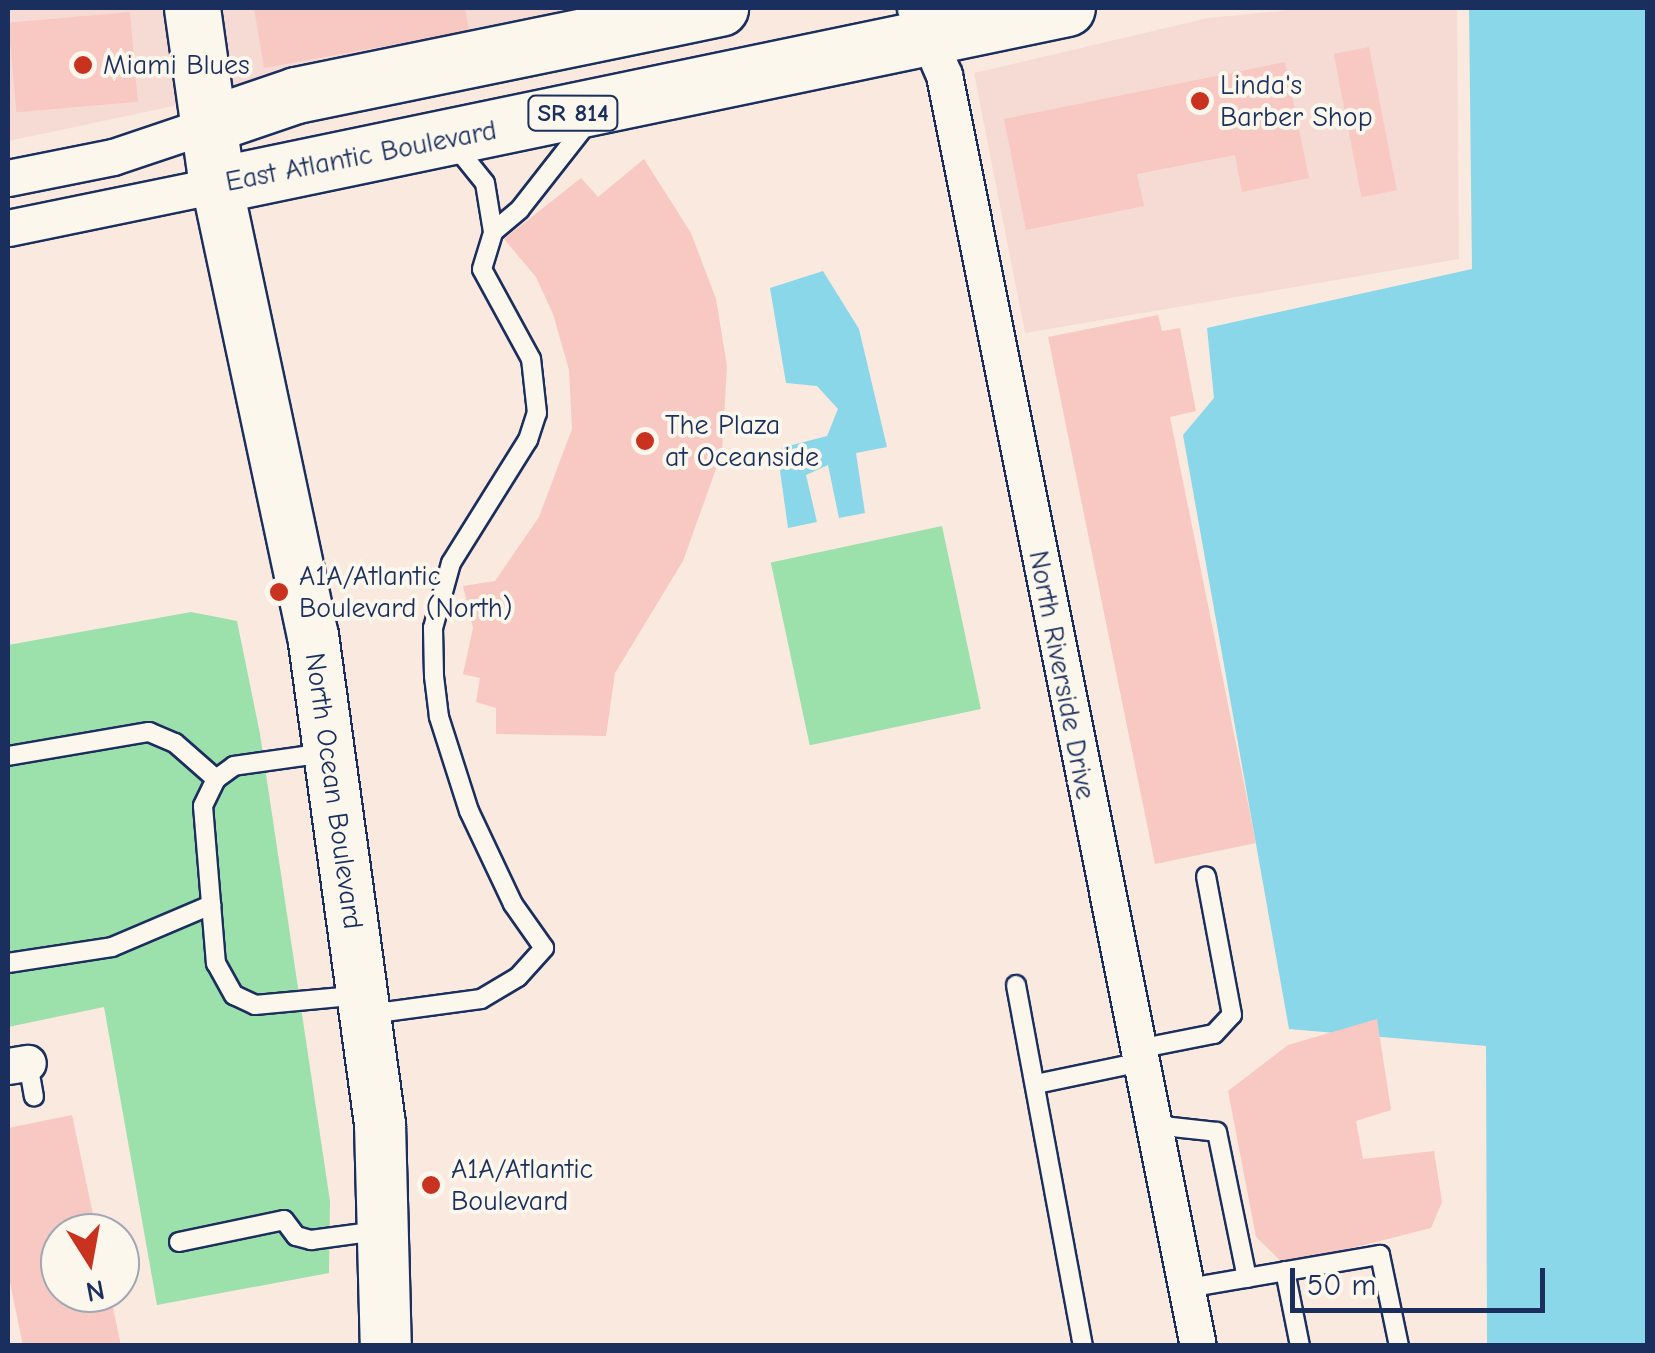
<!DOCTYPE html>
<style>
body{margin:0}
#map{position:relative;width:1655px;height:1353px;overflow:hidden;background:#fae9df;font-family:"Comic Neue",sans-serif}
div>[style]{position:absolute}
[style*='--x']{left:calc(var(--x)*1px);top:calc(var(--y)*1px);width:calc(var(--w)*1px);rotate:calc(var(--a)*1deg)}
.built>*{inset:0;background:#f5dbd4}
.green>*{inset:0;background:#9ce0ac;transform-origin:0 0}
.water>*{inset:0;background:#8ad7ea}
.building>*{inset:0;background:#f8c8c2;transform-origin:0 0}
.roads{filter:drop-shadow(2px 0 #1b2f5e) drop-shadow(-2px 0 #1b2f5e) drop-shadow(0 2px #1b2f5e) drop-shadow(0 -2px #1b2f5e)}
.service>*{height:18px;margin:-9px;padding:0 9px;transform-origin:9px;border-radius:9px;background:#fbf7ec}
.minor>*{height:35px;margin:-17.5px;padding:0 17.5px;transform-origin:17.5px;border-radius:17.5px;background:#fbf7ec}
.secondary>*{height:50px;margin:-25px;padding:0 25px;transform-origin:25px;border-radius:25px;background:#fbf7ec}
.primary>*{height:55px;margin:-27.5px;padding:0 27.5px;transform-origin:27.5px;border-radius:27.5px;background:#fbf7ec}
.dots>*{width:28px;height:28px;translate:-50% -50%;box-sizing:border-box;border:5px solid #fbf7ec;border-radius:50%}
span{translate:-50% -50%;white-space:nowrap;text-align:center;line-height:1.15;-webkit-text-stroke:8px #fbf7ec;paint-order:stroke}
.shield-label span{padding:2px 8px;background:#fbf7ec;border:2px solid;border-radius:8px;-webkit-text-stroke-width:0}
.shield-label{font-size:25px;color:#1b2f5e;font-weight:700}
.poi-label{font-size:28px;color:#1b2f5e}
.left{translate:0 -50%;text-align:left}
.street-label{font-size:28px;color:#1b2f5e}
.frame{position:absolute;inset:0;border:10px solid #1b2f5e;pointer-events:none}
.north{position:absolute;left:40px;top:1213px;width:100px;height:100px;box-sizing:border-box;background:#fbf7ec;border:2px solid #a1a7b3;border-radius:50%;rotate:169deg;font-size:28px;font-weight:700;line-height:40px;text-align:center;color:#1b2f5e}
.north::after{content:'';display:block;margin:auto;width:35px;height:45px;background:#c8321e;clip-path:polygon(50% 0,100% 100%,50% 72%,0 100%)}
.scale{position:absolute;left:1290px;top:1268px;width:255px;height:45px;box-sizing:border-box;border:5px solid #1b2f5e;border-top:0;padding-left:12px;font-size:30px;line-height:35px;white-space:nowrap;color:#1b2f5e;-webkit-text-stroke:8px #fbf7ec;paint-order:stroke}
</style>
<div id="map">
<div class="built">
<i style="clip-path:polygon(8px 8px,638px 8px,8px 141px)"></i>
<i style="clip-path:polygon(1310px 8px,1457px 8px,1459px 259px,1025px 333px,974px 73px,1208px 18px)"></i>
</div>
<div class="green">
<i style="left:942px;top:526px;width:187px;height:175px;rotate:78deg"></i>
<i style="clip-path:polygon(191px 612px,237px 621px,260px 734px,330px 1201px,329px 1273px,157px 1305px,104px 1007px,8px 1027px,8px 645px)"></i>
</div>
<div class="water">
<i style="clip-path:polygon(1469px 8px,1647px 8px,1647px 1345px,1487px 1345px,1486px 1046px,1289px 1029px,1183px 435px,1214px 398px,1207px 328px,1472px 269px)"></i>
<i style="clip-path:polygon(823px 271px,859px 329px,887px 447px,856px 453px,865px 513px,839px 518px,828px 465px,806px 475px,817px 522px,788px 528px,777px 449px,827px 436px,838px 409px,817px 386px,786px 383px,770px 288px)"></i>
</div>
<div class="building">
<i style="clip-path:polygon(254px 8px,465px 8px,469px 31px,264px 68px)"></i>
<i style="left:130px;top:12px;width:90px;height:122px;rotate:85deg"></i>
<i style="left:1369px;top:47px;width:146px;height:36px;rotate:79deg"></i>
<i style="clip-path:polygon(1285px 62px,1309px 178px,1242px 192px,1235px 155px,1137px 174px,1144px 206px,1026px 230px,1004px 119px)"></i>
<i style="clip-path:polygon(644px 159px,691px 233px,716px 299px,727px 366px,722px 452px,683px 561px,615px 673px,606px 736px,496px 734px,496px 708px,476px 702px,480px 678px,463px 674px,473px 628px,463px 586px,495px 581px,539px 517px,572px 429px,569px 370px,553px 314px,536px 277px,504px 239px,581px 178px,598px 197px)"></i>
<i style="clip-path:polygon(1158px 315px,1162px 331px,1180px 328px,1196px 411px,1170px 417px,1256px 843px,1155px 864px,1048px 337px)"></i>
<i style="clip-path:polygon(1377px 1019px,1391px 1110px,1356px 1121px,1363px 1159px,1434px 1151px,1442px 1202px,1431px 1228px,1285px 1265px,1256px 1237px,1228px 1091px,1288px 1045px)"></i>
<i style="clip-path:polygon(72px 1115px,97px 1233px,60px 1233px,60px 1293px,110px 1293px,121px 1346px,23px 1346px,8px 1273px,8px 1128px)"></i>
</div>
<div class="roads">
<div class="service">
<i style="--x:456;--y:147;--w:46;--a:51.1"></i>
<i style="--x:485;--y:183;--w:50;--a:80.7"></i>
<i style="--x:493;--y:232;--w:35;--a:-40"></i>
<i style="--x:520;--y:209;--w:112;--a:-51.9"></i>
<i style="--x:325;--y:753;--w:92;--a:171.9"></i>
<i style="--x:234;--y:766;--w:22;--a:144"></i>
<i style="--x:216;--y:779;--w:30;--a:116"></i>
<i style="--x:203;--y:806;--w:158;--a:85.3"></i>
<i style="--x:216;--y:963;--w:37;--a:61"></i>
<i style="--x:234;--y:995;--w:23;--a:25"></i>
<i style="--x:255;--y:1005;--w:107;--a:-5.3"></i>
<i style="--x:8;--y:756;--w:143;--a:-9.7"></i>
<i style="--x:149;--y:732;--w:28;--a:23"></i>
<i style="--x:175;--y:743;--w:55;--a:41.3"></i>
<i style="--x:8;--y:963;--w:105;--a:-8.7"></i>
<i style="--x:112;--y:947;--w:108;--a:-23"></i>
<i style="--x:1016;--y:985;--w:367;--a:79.5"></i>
<i style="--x:370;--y:1014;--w:112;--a:-7.7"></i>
<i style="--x:481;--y:999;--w:43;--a:-30.7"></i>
<i style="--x:518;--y:977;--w:39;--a:-48"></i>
<i style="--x:544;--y:948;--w:54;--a:-125.2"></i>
<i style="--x:513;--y:904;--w:103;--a:-115.3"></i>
<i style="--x:469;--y:811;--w:99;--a:-107.7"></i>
<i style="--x:439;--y:717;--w:41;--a:-97"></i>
<i style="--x:434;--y:676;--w:48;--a:-91.2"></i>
<i style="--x:433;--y:628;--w:67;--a:-74.5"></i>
<i style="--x:451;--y:563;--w:145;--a:-58"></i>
<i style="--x:528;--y:440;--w:28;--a:-72"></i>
<i style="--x:537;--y:413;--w:54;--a:-96.3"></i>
<i style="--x:531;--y:359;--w:102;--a:-118.6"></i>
<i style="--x:482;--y:269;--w:39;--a:-73"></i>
<i style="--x:1138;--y:1049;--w:77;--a:-11.2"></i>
<i style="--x:1214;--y:1034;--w:26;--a:-47"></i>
<i style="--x:1232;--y:1015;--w:141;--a:-100.6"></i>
<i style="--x:28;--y:1063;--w:34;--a:80"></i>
<i style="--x:1036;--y:1084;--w:107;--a:-11.8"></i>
<i style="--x:1154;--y:1125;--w:63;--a:6.3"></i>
<i style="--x:1217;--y:1132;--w:149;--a:78.4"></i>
<i style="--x:179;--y:1242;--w:107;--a:-11.8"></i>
<i style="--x:284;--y:1220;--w:20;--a:53"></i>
<i style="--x:296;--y:1236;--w:16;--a:15"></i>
<i style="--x:311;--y:1240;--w:68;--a:-7.7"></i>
<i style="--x:1285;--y:1271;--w:76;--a:78.7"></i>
<i style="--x:1188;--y:1288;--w:195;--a:-9.8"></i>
<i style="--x:1380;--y:1255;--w:93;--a:78.2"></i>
</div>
<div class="minor">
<i style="--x:915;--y:8;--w:73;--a:66.6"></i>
<i style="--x:944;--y:75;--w:1296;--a:78.7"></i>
<i style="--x:8;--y:178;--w:107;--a:-11.3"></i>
<i style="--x:113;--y:157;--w:100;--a:-18.6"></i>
<i style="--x:8;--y:228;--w:213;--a:-11.6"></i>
<i style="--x:8;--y:1066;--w:20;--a:-9"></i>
</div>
<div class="secondary">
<i style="--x:217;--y:185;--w:460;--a:78"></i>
<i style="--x:313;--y:635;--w:494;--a:82.2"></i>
<i style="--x:380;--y:1124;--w:222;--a:88.5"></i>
</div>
<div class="primary">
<i style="--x:192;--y:8;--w:179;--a:82"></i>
<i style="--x:217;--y:185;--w:868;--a:-11.76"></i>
<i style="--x:208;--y:125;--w:93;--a:-18.8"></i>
<i style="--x:296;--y:95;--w:433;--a:-11.6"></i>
</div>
</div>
<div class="dots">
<i style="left:83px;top:65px;background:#c8321e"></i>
<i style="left:1200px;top:101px;background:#c8321e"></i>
<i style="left:645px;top:441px;background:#c8321e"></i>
<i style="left:279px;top:592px;background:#c8321e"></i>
<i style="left:431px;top:1185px;background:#c8321e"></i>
</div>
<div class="shield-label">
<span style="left:573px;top:113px">SR 814</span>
</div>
<div class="poi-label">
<span class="left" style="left:103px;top:65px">Miami Blues</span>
<span class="left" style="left:1220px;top:101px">Linda's<br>Barber Shop</span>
<span class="left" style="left:665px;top:441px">The Plaza<br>at Oceanside</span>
<span class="left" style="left:299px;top:592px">A1A/Atlantic<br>Boulevard (North)</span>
<span class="left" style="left:451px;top:1185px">A1A/Atlantic<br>Boulevard</span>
</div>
<div class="street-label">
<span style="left:361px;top:156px;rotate:-11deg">East Atlantic Boulevard</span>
<span style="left:1062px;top:675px;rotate:79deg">North Riverside Drive</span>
<span style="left:334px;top:791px;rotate:82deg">North Ocean Boulevard</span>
</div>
<div class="frame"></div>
<div class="north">N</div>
<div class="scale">50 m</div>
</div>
